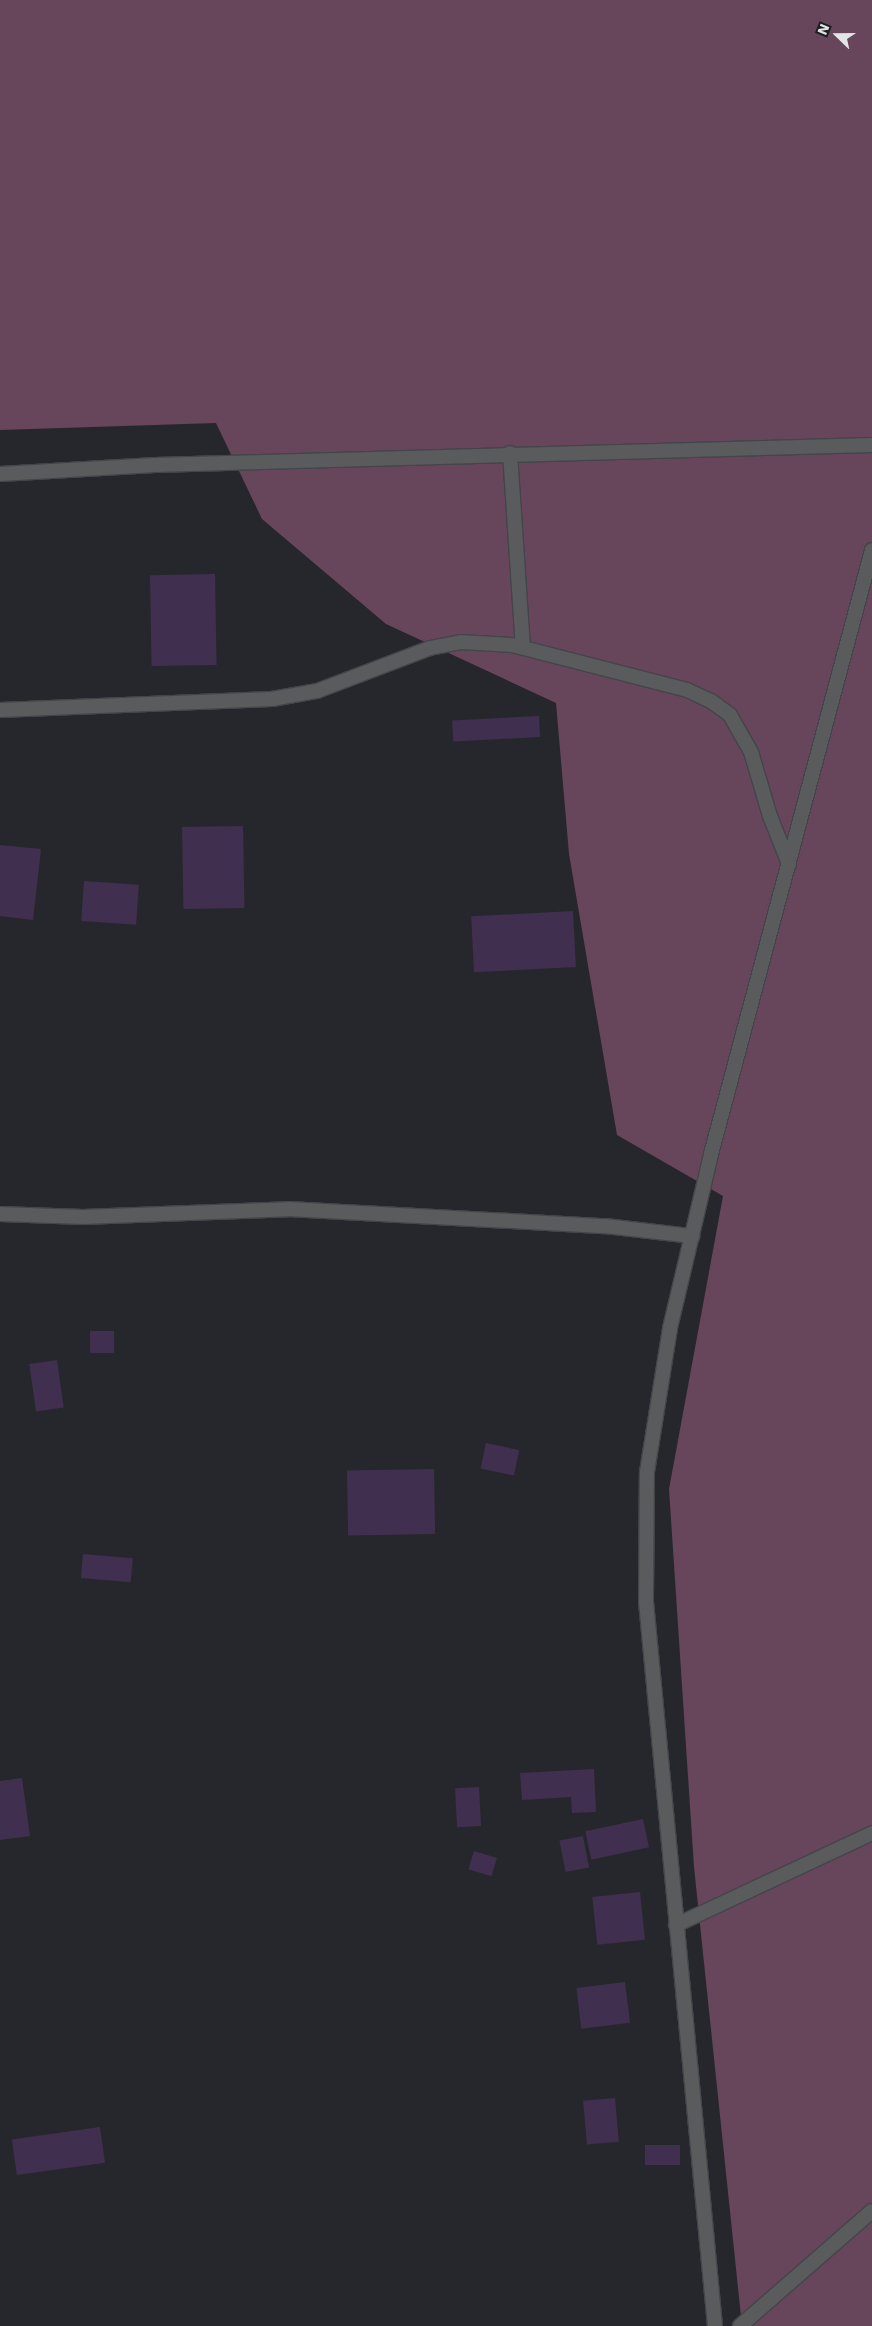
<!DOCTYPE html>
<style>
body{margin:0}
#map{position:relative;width:872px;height:2326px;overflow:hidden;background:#26272c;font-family:"Work Sans",sans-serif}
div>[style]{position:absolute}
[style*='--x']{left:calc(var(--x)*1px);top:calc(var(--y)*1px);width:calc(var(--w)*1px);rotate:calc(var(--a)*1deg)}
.forest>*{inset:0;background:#67455b}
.building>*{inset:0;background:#402f4f;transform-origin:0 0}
.roads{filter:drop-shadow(1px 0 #44454a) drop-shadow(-1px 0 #44454a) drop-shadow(0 1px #44454a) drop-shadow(0 -1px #44454a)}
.minor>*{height:14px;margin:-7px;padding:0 7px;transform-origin:7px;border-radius:7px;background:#595b5d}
span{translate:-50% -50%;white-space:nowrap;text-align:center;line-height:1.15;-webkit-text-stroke:4.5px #1d1e22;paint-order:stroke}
.north{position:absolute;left:812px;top:10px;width:50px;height:50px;-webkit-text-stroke:4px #1d1e22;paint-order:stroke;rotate:292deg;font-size:14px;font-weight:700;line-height:20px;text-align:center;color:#e3e4e7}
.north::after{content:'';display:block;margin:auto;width:18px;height:22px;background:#e3e4e7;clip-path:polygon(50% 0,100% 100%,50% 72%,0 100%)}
</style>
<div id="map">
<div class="forest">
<i style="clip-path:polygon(0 0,872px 0,872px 2326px,742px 2326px,694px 1867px,669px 1489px,723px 1196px,617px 1135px,569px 854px,556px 703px,386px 624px,262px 519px,216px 423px,0 430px)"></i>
</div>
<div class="building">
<i style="left:215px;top:574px;width:91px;height:65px;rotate:89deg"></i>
<i style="left:539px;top:716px;width:21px;height:87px;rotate:87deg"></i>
<i style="left:243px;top:826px;width:82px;height:61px;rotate:89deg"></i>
<i style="clip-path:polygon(0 845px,41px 849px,33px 920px,0 916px)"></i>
<i style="left:84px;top:881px;width:55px;height:40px;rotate:4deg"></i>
<i style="left:573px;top:911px;width:56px;height:102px;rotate:87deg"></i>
<i style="left:90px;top:1331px;width:24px;height:22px"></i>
<i style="left:57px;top:1360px;width:48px;height:28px;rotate:82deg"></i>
<i style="left:486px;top:1443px;width:34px;height:26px;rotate:12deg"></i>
<i style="left:434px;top:1469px;width:65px;height:87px;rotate:89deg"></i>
<i style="left:83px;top:1554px;width:50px;height:24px;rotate:5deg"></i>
<i style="clip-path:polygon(594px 1769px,596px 1812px,572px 1813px,571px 1797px,522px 1800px,520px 1773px)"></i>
<i style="clip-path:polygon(22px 1778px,30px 1836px,0 1840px,0 1781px)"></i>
<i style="left:479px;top:1787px;width:39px;height:24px;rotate:87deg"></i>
<i style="left:643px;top:1819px;width:29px;height:59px;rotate:78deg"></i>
<i style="left:583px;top:1836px;width:32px;height:24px;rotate:79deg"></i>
<i style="left:474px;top:1851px;width:24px;height:19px;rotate:17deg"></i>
<i style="left:640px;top:1892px;width:48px;height:48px;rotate:84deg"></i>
<i style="left:625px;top:1982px;width:41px;height:49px;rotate:83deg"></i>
<i style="left:615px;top:2098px;width:44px;height:32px;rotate:85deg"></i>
<i style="left:100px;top:2127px;width:36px;height:89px;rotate:82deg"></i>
<i style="left:645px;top:2145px;width:35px;height:20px"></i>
</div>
<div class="roads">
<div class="minor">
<i style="--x:510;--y:453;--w:195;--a:86.2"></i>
<i style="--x:0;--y:474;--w:155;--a:-3.3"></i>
<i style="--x:155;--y:465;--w:717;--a:-1.6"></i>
<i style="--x:0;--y:710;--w:272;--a:-2.3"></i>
<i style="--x:272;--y:699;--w:46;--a:-10.1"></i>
<i style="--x:317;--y:691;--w:121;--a:-20.8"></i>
<i style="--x:430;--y:648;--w:31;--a:-11"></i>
<i style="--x:460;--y:642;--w:52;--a:3.3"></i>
<i style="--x:512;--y:645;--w:181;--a:14.4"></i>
<i style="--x:687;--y:690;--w:26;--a:25"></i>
<i style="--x:711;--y:701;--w:24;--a:36"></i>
<i style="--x:730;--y:715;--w:43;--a:60.4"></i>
<i style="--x:751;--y:752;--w:67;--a:73.5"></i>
<i style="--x:770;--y:816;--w:52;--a:68.4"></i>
<i style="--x:0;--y:1214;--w:83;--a:2.1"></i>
<i style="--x:83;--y:1217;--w:205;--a:-2.2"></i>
<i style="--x:288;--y:1209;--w:317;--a:3.1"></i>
<i style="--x:605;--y:1226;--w:88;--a:6.6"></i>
<i style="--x:676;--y:1925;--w:217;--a:-25.1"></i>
<i style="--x:715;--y:2326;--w:727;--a:-95.44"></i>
<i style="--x:646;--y:1602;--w:130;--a:-89.6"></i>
<i style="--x:647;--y:1472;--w:146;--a:-80.9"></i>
<i style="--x:670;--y:1328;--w:179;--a:-76.7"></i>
<i style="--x:711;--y:1154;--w:625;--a:-75.07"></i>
<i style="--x:740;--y:2326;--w:175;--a:-41.1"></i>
</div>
</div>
<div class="north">N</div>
</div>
